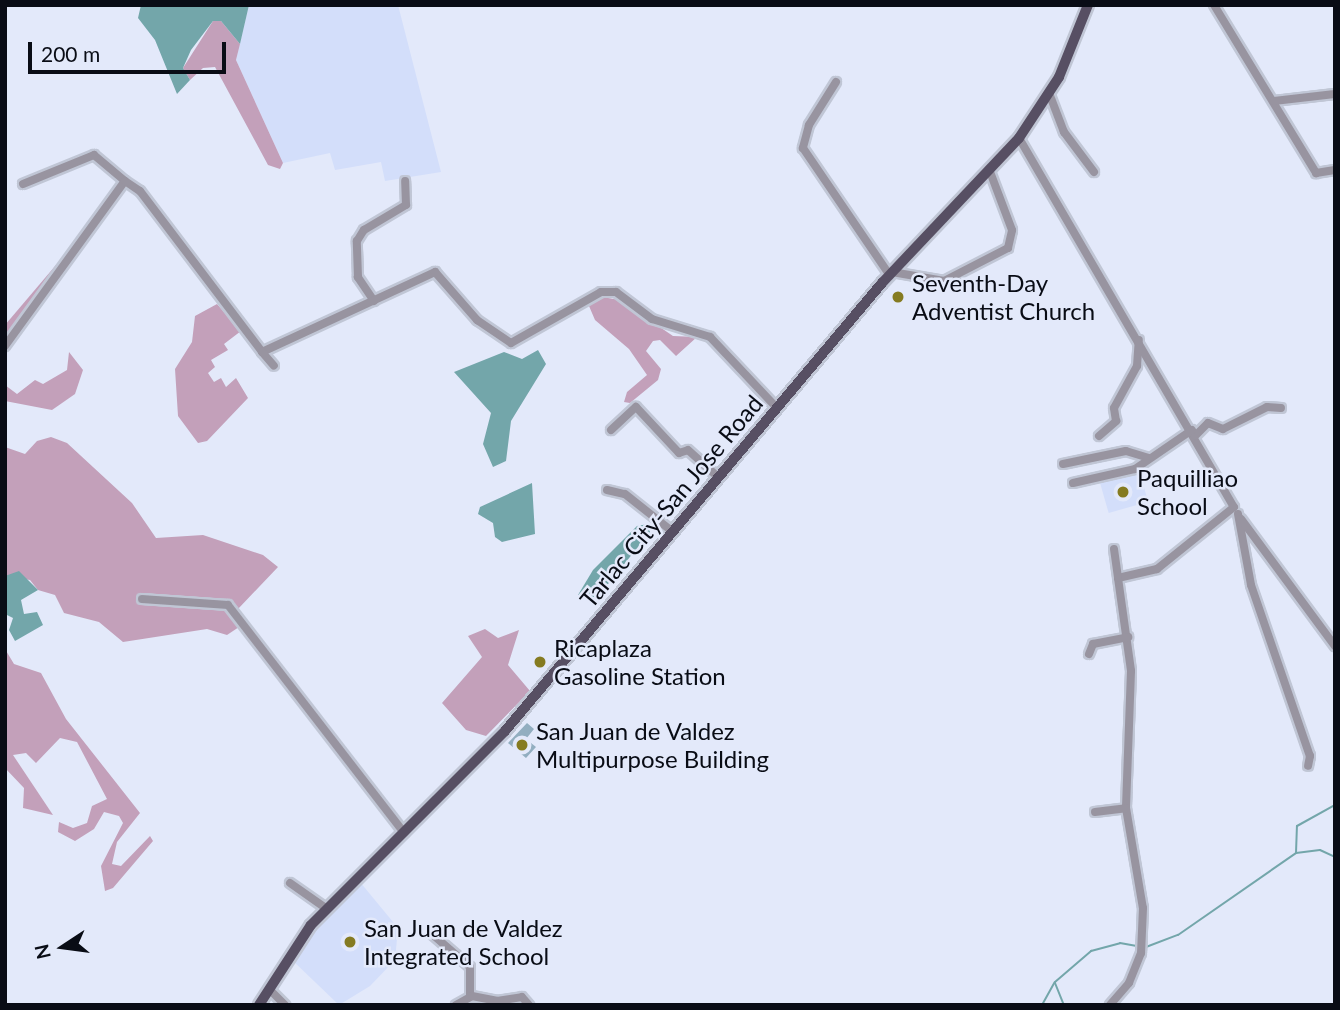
<!DOCTYPE html>
<style>
body{margin:0}
#map{position:relative;width:1340px;height:1010px;overflow:hidden;background:#e3e9fa;font-family:Lato,sans-serif}
div>[style]{position:absolute}
[style*='--x']{left:calc(var(--x)*1px);top:calc(var(--y)*1px);width:calc(var(--w)*1px);rotate:calc(var(--a)*1deg)}
.built>*{inset:0;background:#d3defa;transform-origin:0 0}
.forest>*{inset:0;background:#c3a0ba}
.water>*{inset:0;background:#73a6aa}
.stream>*{height:2px;margin:-1px;padding:0 1px;transform-origin:1px;border-radius:1px;background:#73a6aa}
.building>*{inset:0;background:#92aec0}
.roads{filter:drop-shadow(2px 0 #c0c6d5) drop-shadow(-2px 0 #c0c6d5) drop-shadow(0 2px #c0c6d5) drop-shadow(0 -2px #c0c6d5)}
.minor>*{height:8px;margin:-4px;padding:0 4px;transform-origin:4px;border-radius:4px;background:#9894a0}
.major>*{height:10px;margin:-5px;padding:0 5px;transform-origin:5px;border-radius:5px;background:#574f63}
.dots>*{width:19px;height:19px;translate:-50% -50%;box-sizing:border-box;border:4px solid #e3e9fa;border-radius:50%}
span{translate:-50% -50%;white-space:nowrap;text-align:center;line-height:1.15;-webkit-text-stroke:5px #e3e9fa;paint-order:stroke}
.poi-label{font-size:24px;color:#090c15}
.left{translate:0 -50%;text-align:left}
.street-label{font-size:24px;color:#090c15}
.frame{position:absolute;inset:0;border:7px solid #090c15;pointer-events:none}
.north{position:absolute;left:28px;top:912px;width:70px;height:70px;-webkit-text-stroke:5px #e3e9fa;paint-order:stroke;rotate:257deg;font-size:19px;font-weight:700;line-height:28px;text-align:center;color:#090c15}
.north::after{content:'';display:block;margin:auto;width:24px;height:32px;background:#090c15;clip-path:polygon(50% 0,100% 100%,50% 72%,0 100%)}
.scale{position:absolute;left:28px;top:42px;width:198px;height:32px;box-sizing:border-box;border:4px solid #090c15;border-top:0;padding-left:9px;font-size:21px;line-height:24px;white-space:nowrap;color:#090c15;-webkit-text-stroke:5px #e3e9fa;paint-order:stroke}
</style>
<div id="map">
<div class="built">
<i style="clip-path:polygon(249px 5px,398px 5px,441px 172px,385px 181px,381px 162px,335px 170px,330px 153px,283px 163px,236px 60px)"></i>
<i style="left:1139px;top:470px;width:33px;height:41px;rotate:74deg"></i>
<i style="clip-path:polygon(360px 882px,398px 928px,395px 960px,370px 986px,339px 1005px,291px 959px)"></i>
</div>
<div class="forest">
<i style="clip-path:polygon(213px 21px,221px 21px,240px 44px,236px 60px,283px 163px,280px 169px,268px 165px,215px 67px,203px 68px,190px 80px,183px 68px)"></i>
<i style="clip-path:polygon(56px 265px,60px 269px,5px 343px,5px 325px)"></i>
<i style="clip-path:polygon(602px 297px,620px 300px,673px 336px,697px 337px,676px 356px,660px 340px,653px 341px,646px 351px,661px 369px,658px 380px,630px 403px,624px 402px,627px 392px,647px 375px,629px 349px,595px 320px,589px 306px)"></i>
<i style="clip-path:polygon(217px 304px,241px 331px,224px 344px,228px 350px,211px 360px,215px 367px,208px 373px,214px 382px,221px 378px,226px 387px,236px 378px,248px 398px,207px 441px,198px 443px,178px 416px,175px 369px,192px 342px,195px 316px)"></i>
<i style="clip-path:polygon(69px 352px,83px 370px,75px 394px,52px 410px,5px 401px,5px 385px,17px 394px,35px 380px,43px 384px,67px 370px)"></i>
<i style="clip-path:polygon(51px 437px,67px 443px,132px 503px,156px 538px,203px 535px,263px 555px,278px 567px,238px 609px,239px 627px,227px 635px,207px 629px,123px 642px,99px 622px,64px 613px,55px 595px,38px 590px,30px 580px,5px 576px,5px 447px,25px 454px,37px 441px)"></i>
<i style="clip-path:polygon(485px 629px,498px 638px,519px 630px,508px 665px,530px 691px,486px 736px,466px 730px,442px 703px,482px 657px,468px 636px)"></i>
<i style="clip-path:polygon(5px 649px,14px 664px,41px 673px,66px 719px,140px 813px,117px 842px,112px 864px,121px 866px,150px 836px,153px 841px,113px 888px,105px 891px,101px 866px,123px 823px,119px 816px,104px 812px,94px 829px,75px 841px,58px 832px,59px 822px,73px 828px,87px 823px,92px 806px,107px 799px,77px 742px,60px 738px,36px 763px,26px 753px,13px 755px,53px 815px,23px 808px,24px 788px,5px 768px)"></i>
</div>
<div class="water">
<i style="clip-path:polygon(141px 5px,249px 5px,240px 44px,221px 21px,213px 21px,191px 50px,183px 68px,190px 80px,177px 94px,155px 40px,138px 18px)"></i>
<i style="clip-path:polygon(538px 350px,546px 364px,511px 421px,506px 461px,493px 467px,483px 444px,491px 413px,454px 372px,504px 352px,522px 359px)"></i>
<i style="clip-path:polygon(532px 483px,535px 534px,502px 542px,495px 537px,493px 523px,478px 514px,480px 507px)"></i>
<i style="clip-path:polygon(648px 524px,650px 532px,609px 583px,590px 600px,578px 595px,593px 570px,637px 526px)"></i>
<i style="clip-path:polygon(19px 571px,38px 590px,21px 600px,24px 614px,37px 612px,43px 625px,15px 641px,9px 630px,13px 618px,5px 614px,5px 576px)"></i>
</div>
<div class="stream">
<i style="--x:1296;--y:853;--w:24;--a:-7"></i>
<i style="--x:1320;--y:850;--w:17;--a:25"></i>
<i style="--x:1146;--y:947;--w:34;--a:-21"></i>
<i style="--x:1178;--y:935;--w:144;--a:-34.8"></i>
<i style="--x:1296;--y:853;--w:27;--a:-88"></i>
<i style="--x:1297;--y:826;--w:43;--a:-28.9"></i>
<i style="--x:1055;--y:983;--w:24;--a:68"></i>
<i style="--x:1042;--y:1005;--w:26;--a:-61"></i>
<i style="--x:1055;--y:982;--w:48;--a:-40.7"></i>
<i style="--x:1091;--y:951;--w:30;--a:-15"></i>
<i style="--x:1120;--y:943;--w:17;--a:10"></i>
</div>
<div class="building">
<i style="clip-path:polygon(527px 723px,534px 729px,526px 739px,536px 747px,526px 758px,508px 743px)"></i>
</div>
<div class="roads">
<div class="minor">
<i style="--x:1214;--y:5;--w:197;--a:58.7"></i>
<i style="--x:1316;--y:173;--w:19;--a:-9"></i>
<i style="--x:836;--y:82;--w:51;--a:122.1"></i>
<i style="--x:809;--y:125;--w:24;--a:105"></i>
<i style="--x:803;--y:148;--w:153;--a:55.7"></i>
<i style="--x:1049;--y:93;--w:42;--a:69"></i>
<i style="--x:1064;--y:132;--w:50;--a:53.1"></i>
<i style="--x:1274;--y:101;--w:61;--a:-6.5"></i>
<i style="--x:1019;--y:138;--w:427;--a:59.8"></i>
<i style="--x:1234;--y:507;--w:99;--a:141.2"></i>
<i style="--x:1157;--y:569;--w:40;--a:167"></i>
<i style="--x:1118;--y:578;--w:94;--a:82"></i>
<i style="--x:1131;--y:671;--w:137;--a:92.1"></i>
<i style="--x:1126;--y:808;--w:101;--a:80.4"></i>
<i style="--x:1143;--y:908;--w:45;--a:92.5"></i>
<i style="--x:1141;--y:953;--w:32;--a:112"></i>
<i style="--x:1129;--y:983;--w:29;--a:131"></i>
<i style="--x:23;--y:184;--w:77;--a:-22.2"></i>
<i style="--x:94;--y:155;--w:40;--a:40"></i>
<i style="--x:892;--y:272;--w:53;--a:9.8"></i>
<i style="--x:944;--y:281;--w:72;--a:-27.3"></i>
<i style="--x:1008;--y:248;--w:18;--a:-77"></i>
<i style="--x:1012;--y:230;--w:65;--a:-110.7"></i>
<i style="--x:374;--y:301;--w:29;--a:-124"></i>
<i style="--x:358;--y:277;--w:36;--a:-92"></i>
<i style="--x:357;--y:241;--w:13;--a:-58"></i>
<i style="--x:364;--y:230;--w:49;--a:-30.8"></i>
<i style="--x:406;--y:205;--w:24;--a:-92"></i>
<i style="--x:5;--y:346;--w:204;--a:-54"></i>
<i style="--x:125;--y:181;--w:18;--a:34"></i>
<i style="--x:140;--y:191;--w:202;--a:52.8"></i>
<i style="--x:262;--y:352;--w:191;--a:-24.8"></i>
<i style="--x:435;--y:272;--w:64;--a:48.8"></i>
<i style="--x:477;--y:320;--w:41;--a:34.1"></i>
<i style="--x:511;--y:343;--w:103;--a:-29.5"></i>
<i style="--x:601;--y:292;--w:15;--a:0"></i>
<i style="--x:616;--y:292;--w:45;--a:36.9"></i>
<i style="--x:652;--y:319;--w:61;--a:17.2"></i>
<i style="--x:710;--y:337;--w:96;--a:46.7"></i>
<i style="--x:262;--y:352;--w:18;--a:49"></i>
<i style="--x:611;--y:430;--w:34;--a:-43"></i>
<i style="--x:636;--y:407;--w:63;--a:46.9"></i>
<i style="--x:679;--y:453;--w:9;--a:-18"></i>
<i style="--x:688;--y:450;--w:40;--a:42"></i>
<i style="--x:1099;--y:436;--w:23;--a:-41"></i>
<i style="--x:1116;--y:421;--w:13;--a:-99"></i>
<i style="--x:1114;--y:408;--w:48;--a:-61.3"></i>
<i style="--x:1137;--y:366;--w:26;--a:-86"></i>
<i style="--x:1195;--y:436;--w:18;--a:-45"></i>
<i style="--x:1208;--y:423;--w:16;--a:22"></i>
<i style="--x:1223;--y:429;--w:49;--a:-26.6"></i>
<i style="--x:1267;--y:407;--w:14;--a:4"></i>
<i style="--x:1063;--y:464;--w:64;--a:-11.7"></i>
<i style="--x:1126;--y:451;--w:24;--a:17"></i>
<i style="--x:1073;--y:483;--w:64;--a:-12.7"></i>
<i style="--x:1135;--y:469;--w:69;--a:-34.4"></i>
<i style="--x:607;--y:490;--w:18;--a:13"></i>
<i style="--x:625;--y:494;--w:61;--a:38.4"></i>
<i style="--x:1238;--y:514;--w:72;--a:79.6"></i>
<i style="--x:1251;--y:585;--w:181;--a:71"></i>
<i style="--x:1310;--y:756;--w:10;--a:101"></i>
<i style="--x:1241;--y:519;--w:158;--a:53.5"></i>
<i style="--x:1114;--y:549;--w:29;--a:82"></i>
<i style="--x:142;--y:599;--w:86;--a:4"></i>
<i style="--x:228;--y:605;--w:288;--a:52.3"></i>
<i style="--x:1089;--y:654;--w:11;--a:-68"></i>
<i style="--x:1093;--y:644;--w:36;--a:-11"></i>
<i style="--x:1095;--y:812;--w:31;--a:-7"></i>
<i style="--x:290;--y:883;--w:45;--a:35.1"></i>
<i style="--x:432;--y:934;--w:50;--a:41"></i>
<i style="--x:470;--y:967;--w:29;--a:90"></i>
<i style="--x:269;--y:989;--w:23;--a:45"></i>
<i style="--x:456;--y:1005;--w:18;--a:-29"></i>
<i style="--x:472;--y:996;--w:25;--a:11"></i>
<i style="--x:497;--y:1001;--w:25;--a:-9"></i>
<i style="--x:522;--y:997;--w:11;--a:49"></i>
</div>
<div class="major">
<i style="--x:259;--y:1005;--w:95;--a:-57"></i>
<i style="--x:311;--y:925;--w:274;--a:-45"></i>
<i style="--x:505;--y:731;--w:586;--a:-49.92"></i>
<i style="--x:882;--y:283;--w:199;--a:-46.6"></i>
<i style="--x:1019;--y:138;--w:73;--a:-56.7"></i>
<i style="--x:1059;--y:77;--w:78;--a:-68.1"></i>
</div>
</div>
<div class="dots">
<i style="left:898px;top:297px;background:#857b21"></i>
<i style="left:1123px;top:492px;background:#857b21"></i>
<i style="left:540px;top:662px;background:#857b21"></i>
<i style="left:522px;top:745px;background:#857b21"></i>
<i style="left:350px;top:942px;background:#857b21"></i>
</div>
<div class="poi-label">
<span class="left" style="left:912px;top:297px">Seventh-Day<br>Adventist Church</span>
<span class="left" style="left:1137px;top:492px">Paquilliao<br>School</span>
<span class="left" style="left:554px;top:662px">Ricaplaza<br>Gasoline Station</span>
<span class="left" style="left:536px;top:745px">San Juan de Valdez<br>Multipurpose Building</span>
<span class="left" style="left:364px;top:942px">San Juan de Valdez<br>Integrated School</span>
</div>
<div class="street-label">
<span style="left:671px;top:501px;rotate:-50deg">Tarlac City-San Jose Road</span>
</div>
<div class="frame"></div>
<div class="north">N</div>
<div class="scale">200 m</div>
</div>
